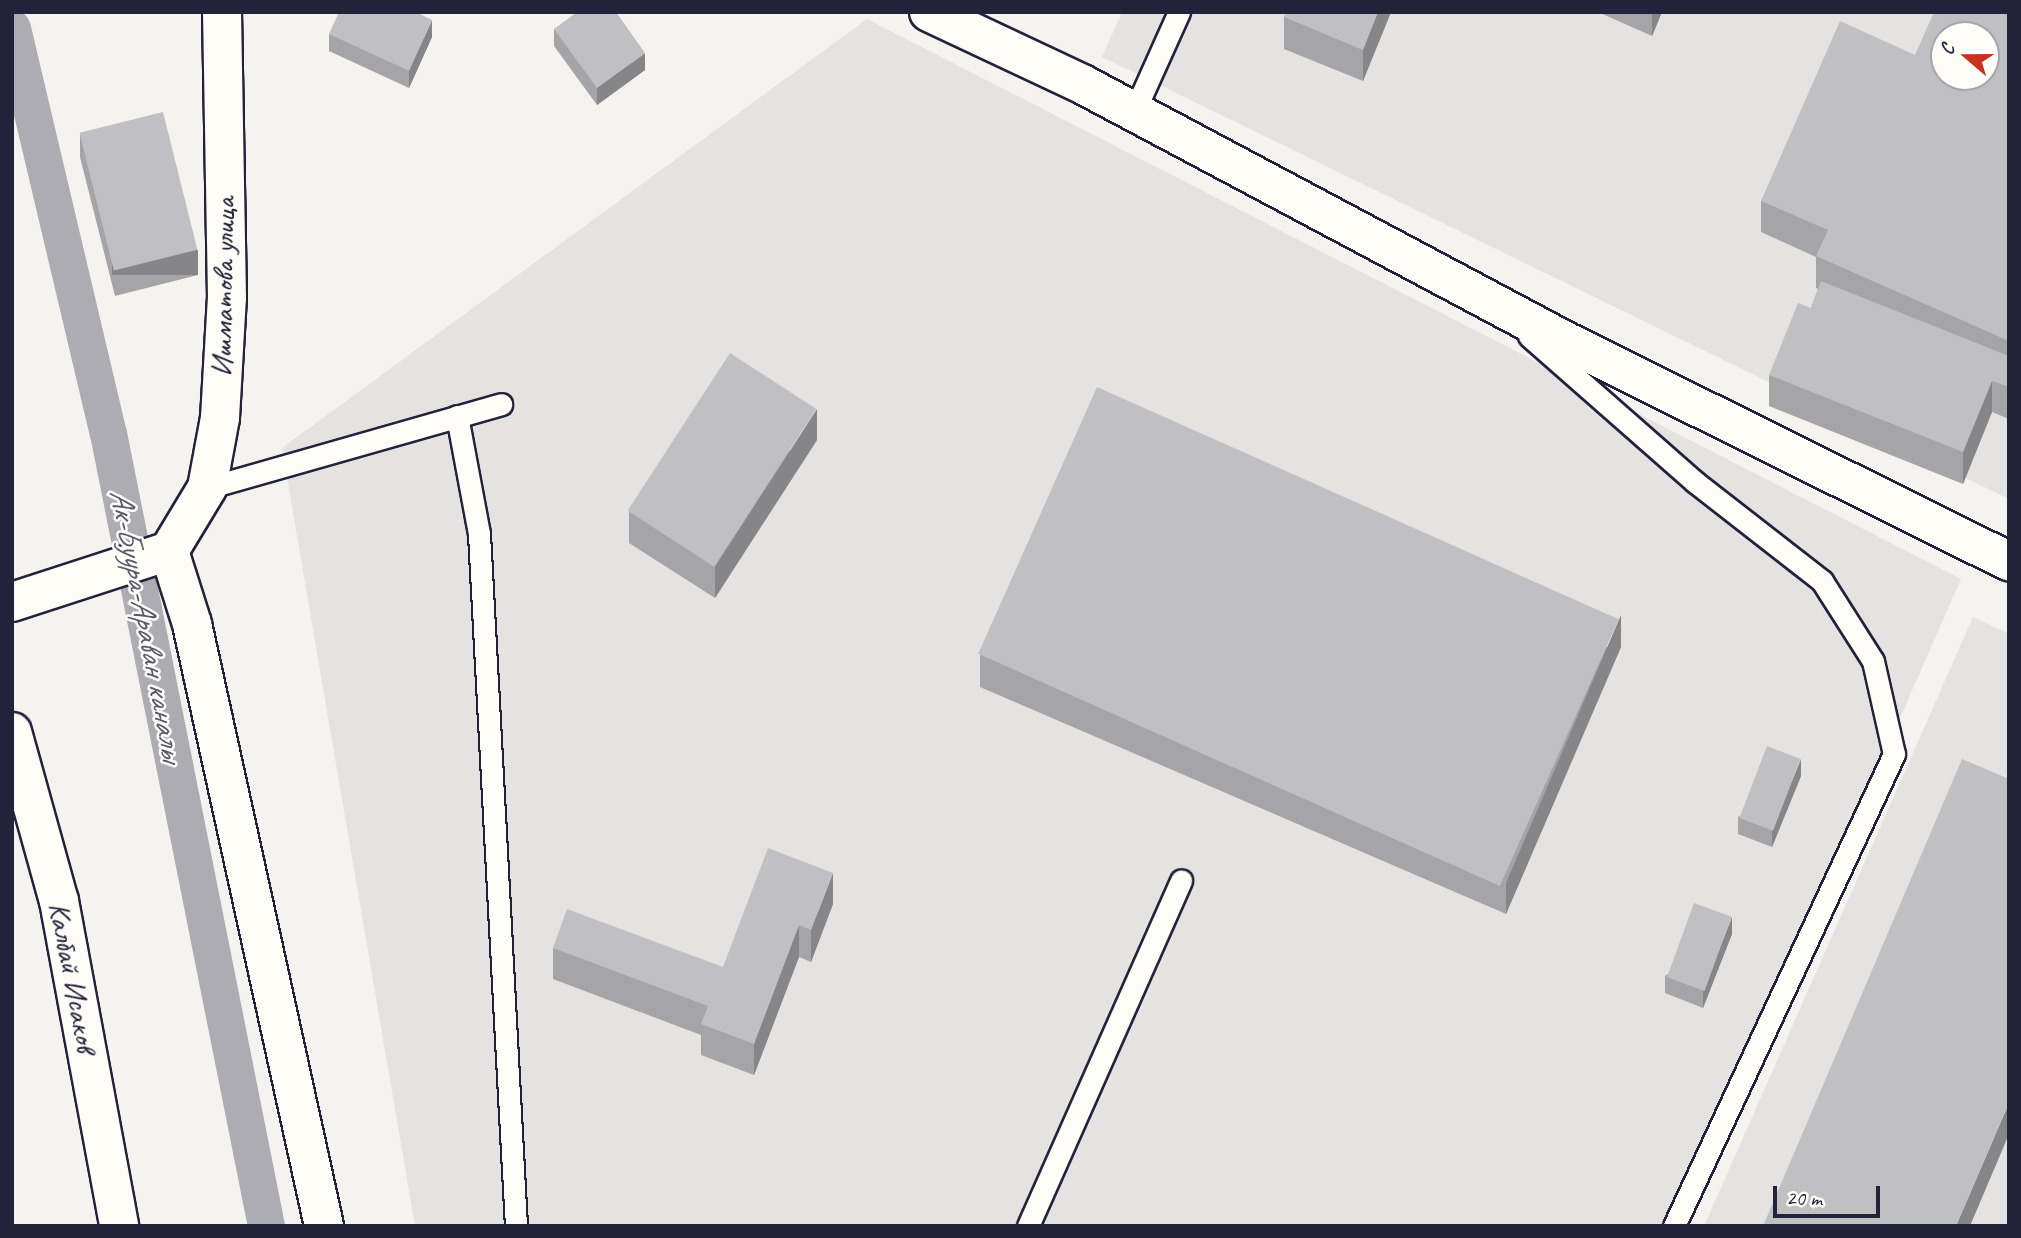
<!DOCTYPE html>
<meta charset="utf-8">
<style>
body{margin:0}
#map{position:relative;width:2021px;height:1238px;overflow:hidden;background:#f4f3ef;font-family:Caveat,sans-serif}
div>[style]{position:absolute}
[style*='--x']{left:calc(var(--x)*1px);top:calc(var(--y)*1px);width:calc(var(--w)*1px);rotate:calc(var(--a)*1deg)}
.built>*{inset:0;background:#e4e3e2}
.canal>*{height:37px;margin:-18.5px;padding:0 18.5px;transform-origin:18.5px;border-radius:18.5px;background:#acacb2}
.roads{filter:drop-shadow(2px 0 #22223b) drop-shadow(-2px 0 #22223b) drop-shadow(0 2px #22223b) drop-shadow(0 -2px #22223b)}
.lane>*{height:21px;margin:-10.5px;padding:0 10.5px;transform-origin:10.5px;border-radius:10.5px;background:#fdfcf7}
.street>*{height:38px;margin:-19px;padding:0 19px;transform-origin:19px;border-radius:19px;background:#fdfcf7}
.secondary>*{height:38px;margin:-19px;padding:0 19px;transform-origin:19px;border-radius:19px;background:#fdfcf7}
.wall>*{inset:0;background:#a5a4a7}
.shaded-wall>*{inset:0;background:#868688;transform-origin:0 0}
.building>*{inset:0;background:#c0bfc2;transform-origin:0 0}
span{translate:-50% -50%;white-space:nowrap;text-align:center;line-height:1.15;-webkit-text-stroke:5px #fdfcf7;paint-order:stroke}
.street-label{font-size:30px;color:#22223b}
.water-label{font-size:32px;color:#59596b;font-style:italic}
.frame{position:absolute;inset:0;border:14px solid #22223b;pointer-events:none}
.north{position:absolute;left:1930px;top:21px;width:70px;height:70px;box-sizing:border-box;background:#fdfcf7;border:2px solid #a5a5ac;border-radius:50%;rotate:290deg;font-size:19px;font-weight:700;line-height:28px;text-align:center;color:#22223b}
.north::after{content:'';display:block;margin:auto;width:24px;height:32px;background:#c8321e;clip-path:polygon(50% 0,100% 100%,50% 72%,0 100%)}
.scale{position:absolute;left:1773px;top:1186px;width:107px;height:32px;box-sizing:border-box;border:4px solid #22223b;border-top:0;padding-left:9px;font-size:21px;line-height:24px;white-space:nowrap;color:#22223b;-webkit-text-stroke:5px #fdfcf7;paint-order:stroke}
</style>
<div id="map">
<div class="built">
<i style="clip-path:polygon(evenodd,1122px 12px,2009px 12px,2009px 499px,1102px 57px,1122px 12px,1944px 35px,1986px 35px,1986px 77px,1944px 77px,1944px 35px)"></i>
<i style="clip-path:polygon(867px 19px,1961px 579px,1677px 1226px,415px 1226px,282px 448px)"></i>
<i style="clip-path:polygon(1973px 617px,2009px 634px,2009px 1226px,1704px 1226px)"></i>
</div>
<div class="canal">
<i style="--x:12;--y:28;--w:416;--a:76.7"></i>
<i style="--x:108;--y:433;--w:809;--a:78.73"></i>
</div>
<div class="roads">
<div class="lane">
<i style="--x:1134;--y:112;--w:110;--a:-65.8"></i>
<i style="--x:1529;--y:336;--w:221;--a:41.3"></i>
<i style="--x:1695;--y:482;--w:161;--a:37.9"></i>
<i style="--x:1822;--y:581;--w:95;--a:57.5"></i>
<i style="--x:1873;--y:661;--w:95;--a:77.3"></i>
<i style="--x:1894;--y:754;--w:521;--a:114.99"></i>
<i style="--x:457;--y:416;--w:120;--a:79.4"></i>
<i style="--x:479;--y:534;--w:693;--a:86.94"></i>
<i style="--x:207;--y:488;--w:306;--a:-15.9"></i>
<i style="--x:1028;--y:1226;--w:378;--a:-66.1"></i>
</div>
<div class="street">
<i style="--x:929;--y:12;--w:171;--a:25.2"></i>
<i style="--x:1084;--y:85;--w:545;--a:28.02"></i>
<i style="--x:1565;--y:341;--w:496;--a:26.4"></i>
<i style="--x:169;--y:551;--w:77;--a:72.5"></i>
<i style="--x:192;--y:624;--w:616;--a:77.63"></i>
</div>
<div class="secondary">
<i style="--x:12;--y:602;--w:165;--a:-18"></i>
<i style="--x:169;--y:551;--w:74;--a:-58.9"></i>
<i style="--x:207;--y:488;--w:71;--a:-79.5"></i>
<i style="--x:220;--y:418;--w:120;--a:-86.7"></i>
<i style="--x:227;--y:298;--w:286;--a:-91"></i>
<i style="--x:12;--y:732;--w:175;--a:74.5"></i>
<i style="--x:59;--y:901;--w:330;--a:79.5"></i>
</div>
</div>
<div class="wall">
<i style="clip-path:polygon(1391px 12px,1363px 81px,1284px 49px,1284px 17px)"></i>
<i style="clip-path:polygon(1598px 12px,1662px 12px,1652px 36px)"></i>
<i style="clip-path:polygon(2009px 12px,2009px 419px,1992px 412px,1963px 484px,1769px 406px,1769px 375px,1811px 308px,1818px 289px,1816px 288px,1816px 257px,1761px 232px,1761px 201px,1915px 55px)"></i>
<i style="clip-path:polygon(554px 29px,645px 70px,597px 105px,554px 46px)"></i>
<i style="clip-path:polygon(329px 34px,432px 37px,409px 88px,329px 51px)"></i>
<i style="clip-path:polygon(80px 133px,198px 275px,115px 296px,80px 157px)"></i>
<i style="clip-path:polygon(817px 440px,715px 598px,629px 543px,629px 512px)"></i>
<i style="clip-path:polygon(1621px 647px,1506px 914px,980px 687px,980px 655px)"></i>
<i style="clip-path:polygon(1801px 776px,1772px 847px,1738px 834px,1738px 817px)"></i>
<i style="clip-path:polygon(833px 904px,811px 962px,799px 957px,754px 1075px,701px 1055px,701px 1035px,553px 979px,553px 948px,723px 967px)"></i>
<i style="clip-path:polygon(1732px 934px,1703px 1008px,1665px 993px,1665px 976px)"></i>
</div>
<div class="shaded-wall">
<i style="clip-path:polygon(1378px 12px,1391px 12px,1363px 81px,1363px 50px)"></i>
<i style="clip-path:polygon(1652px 12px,1662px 12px,1652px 36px)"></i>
<i style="clip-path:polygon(432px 20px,432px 37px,409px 88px,409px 71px)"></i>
<i style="clip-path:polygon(645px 53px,645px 70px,597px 105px,597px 88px)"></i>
<i style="left:198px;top:250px;width:25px;height:86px;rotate:90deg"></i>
<i style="clip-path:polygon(1992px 381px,1992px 412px,1963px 484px,1963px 452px)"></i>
<i style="clip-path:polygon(817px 409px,817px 440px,715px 598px,715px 567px)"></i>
<i style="clip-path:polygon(1621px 615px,1621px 647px,1506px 914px,1506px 883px)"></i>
<i style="clip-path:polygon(1801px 759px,1801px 776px,1772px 847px,1772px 830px)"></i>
<i style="clip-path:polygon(833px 873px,833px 904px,811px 962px,811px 930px)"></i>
<i style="clip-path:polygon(1732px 917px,1732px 934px,1703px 1008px,1703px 991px)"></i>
<i style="clip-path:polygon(799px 925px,799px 957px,754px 1075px,754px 1044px)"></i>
<i style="clip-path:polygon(2009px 1103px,2009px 1134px,1970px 1226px,1956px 1226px)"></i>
</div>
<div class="building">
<i style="clip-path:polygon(339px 12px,416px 12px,432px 20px,409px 71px,329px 34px)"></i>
<i style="clip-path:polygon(577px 12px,616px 12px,645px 53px,597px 88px,554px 29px)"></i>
<i style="clip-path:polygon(1286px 12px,1378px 12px,1363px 50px,1284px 17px)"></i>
<i style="clip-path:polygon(evenodd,1934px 12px,2009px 12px,2009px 341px,1816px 256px,1828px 230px,1761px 201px,1840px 21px,1915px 55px,1934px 12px,1944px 35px,1986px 35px,1986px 77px,1944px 77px,1944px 35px)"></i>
<i style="left:163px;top:112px;width:142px;height:86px;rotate:76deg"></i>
<i style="clip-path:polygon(1821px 281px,2009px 356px,2009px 387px,1992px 381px,1963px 452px,1769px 375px,1798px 303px,1811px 308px)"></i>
<i style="left:730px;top:353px;width:103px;height:188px;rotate:33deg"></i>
<i style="left:1097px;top:387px;width:571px;height:292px;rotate:24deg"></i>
<i style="left:1767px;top:746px;width:36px;height:77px;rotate:21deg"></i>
<i style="clip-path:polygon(1962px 759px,2009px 779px,2009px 1103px,1956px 1226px,1763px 1226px)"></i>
<i style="clip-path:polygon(768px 848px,833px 873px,811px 930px,799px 925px,754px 1044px,701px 1024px,708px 1006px,553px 948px,567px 909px,723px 967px)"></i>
<i style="left:1694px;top:903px;width:40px;height:79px;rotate:20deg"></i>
</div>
<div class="street-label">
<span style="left:223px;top:287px;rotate:-89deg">Ишматова улица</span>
<span style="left:73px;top:977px;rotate:79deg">Калбай Исаков</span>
</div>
<div class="water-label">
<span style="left:146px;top:625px;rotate:79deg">Ак-Буура-Араван каналы</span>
</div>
<div class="frame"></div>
<div class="north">С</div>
<div class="scale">20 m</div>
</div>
